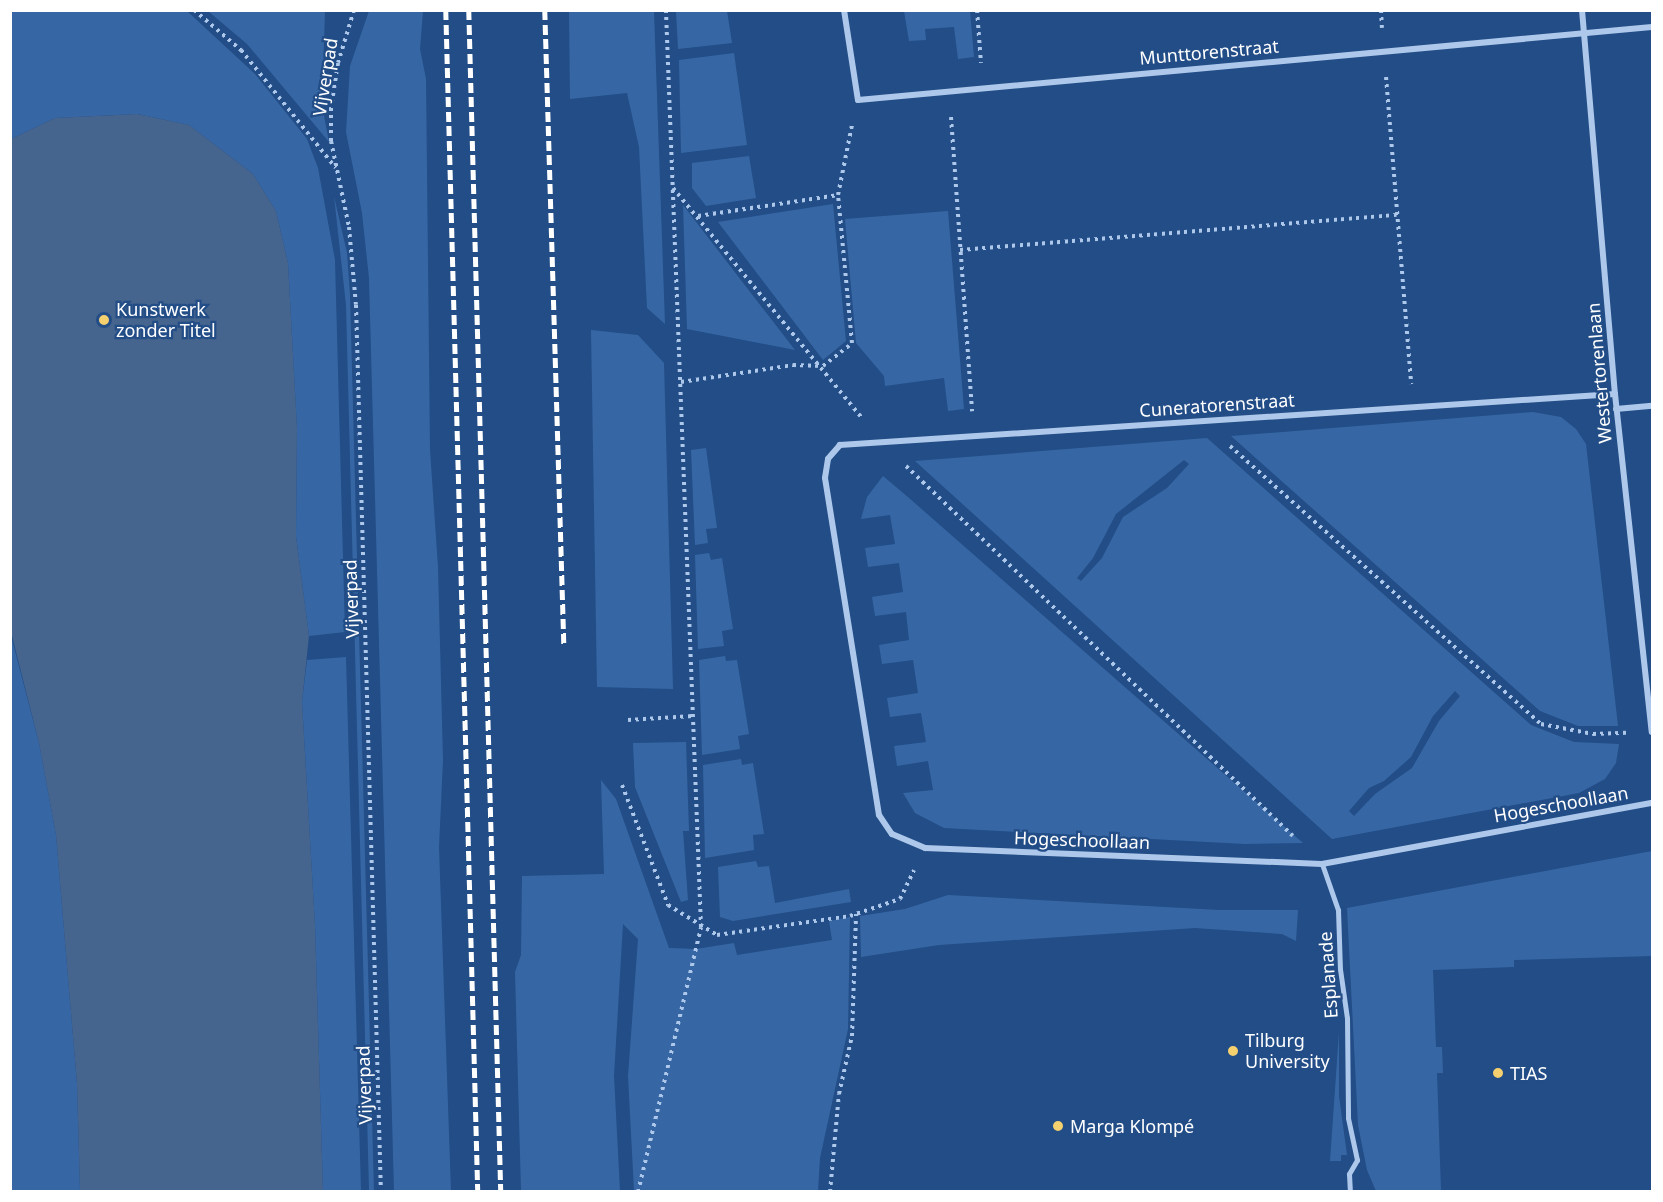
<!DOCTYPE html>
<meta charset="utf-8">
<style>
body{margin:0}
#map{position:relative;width:1663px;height:1202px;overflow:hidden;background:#224d87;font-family:"Noto Sans",sans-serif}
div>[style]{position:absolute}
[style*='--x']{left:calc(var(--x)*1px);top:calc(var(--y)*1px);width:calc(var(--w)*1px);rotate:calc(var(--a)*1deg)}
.green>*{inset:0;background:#3667a4}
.water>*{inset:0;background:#45648e}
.path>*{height:4px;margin-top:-2px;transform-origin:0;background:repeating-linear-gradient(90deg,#adc8ea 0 3px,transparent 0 7.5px)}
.pedestrian>*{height:5px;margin:-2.5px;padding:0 2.5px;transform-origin:2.5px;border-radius:2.5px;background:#adc8ea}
.minor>*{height:6px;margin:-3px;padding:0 3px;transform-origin:3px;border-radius:3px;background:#adc8ea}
.rail>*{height:4.5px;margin-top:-2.25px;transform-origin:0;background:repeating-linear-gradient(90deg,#fff 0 10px,transparent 0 14.5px)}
.dots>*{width:16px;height:16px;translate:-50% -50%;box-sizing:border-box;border:3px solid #224d87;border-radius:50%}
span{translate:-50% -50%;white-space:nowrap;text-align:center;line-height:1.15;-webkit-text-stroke:4.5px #224d87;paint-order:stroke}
.street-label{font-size:18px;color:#fff}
.poi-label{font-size:18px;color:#fff}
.left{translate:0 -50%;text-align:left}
.frame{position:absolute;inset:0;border:12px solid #fff;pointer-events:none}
</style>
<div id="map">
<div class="green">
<i style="clip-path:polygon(10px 11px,187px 11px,255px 74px,307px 139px,318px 168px,335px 260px,345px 632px,309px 636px,296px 536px,297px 428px,288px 263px,276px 211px,253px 174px,189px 125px,137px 114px,55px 118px,11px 139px)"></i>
<i style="clip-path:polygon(208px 11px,325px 11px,322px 105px,329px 142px,247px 44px)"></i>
<i style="clip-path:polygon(369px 11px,423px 11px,420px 49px,426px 79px,430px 450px,438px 567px,443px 760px,439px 847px,451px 1191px,394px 1191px,369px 278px,362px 213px,346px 132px,350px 66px)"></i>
<i style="clip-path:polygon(569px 11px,654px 11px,665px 324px,647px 308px,639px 147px,627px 93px,570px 99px)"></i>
<i style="clip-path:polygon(676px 11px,727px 11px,732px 43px,678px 49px)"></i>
<i style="clip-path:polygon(904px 11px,970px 11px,974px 57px,958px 59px,954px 27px,925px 29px,926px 40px,909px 41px)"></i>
<i style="clip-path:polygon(734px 53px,747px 145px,681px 153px,679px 60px)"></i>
<i style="clip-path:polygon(749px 156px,756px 198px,706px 206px,692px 188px,692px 163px)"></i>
<i style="clip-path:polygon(334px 196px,347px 253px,350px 295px,374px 1192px,369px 1191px,346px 305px)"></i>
<i style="clip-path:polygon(833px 204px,846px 341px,823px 360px,718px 222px)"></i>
<i style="clip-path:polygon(683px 205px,693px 218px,795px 350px,687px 329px)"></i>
<i style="clip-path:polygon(948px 211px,964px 409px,948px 411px,944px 378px,885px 386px,884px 376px,856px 343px,845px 219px)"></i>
<i style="clip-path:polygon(591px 330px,638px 335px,664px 363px,673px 689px,597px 687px)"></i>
<i style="clip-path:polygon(1533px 412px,1561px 417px,1576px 429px,1586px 444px,1618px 726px,1578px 726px,1540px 711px,1231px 436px)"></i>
<i style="clip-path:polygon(evenodd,1207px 438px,1531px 725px,1574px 742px,1619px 744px,1616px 763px,1605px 779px,1579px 793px,1332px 839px,915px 461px,1207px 438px,1184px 460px,1189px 464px,1167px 488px,1123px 517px,1102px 558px,1081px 581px,1077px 578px,1093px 558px,1116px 514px,1184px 460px,1207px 438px,1455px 691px,1460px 696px,1439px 721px,1412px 768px,1375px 794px,1354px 816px,1349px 811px,1369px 788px,1384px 781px,1411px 757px,1433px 716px,1455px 691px)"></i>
<i style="clip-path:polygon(706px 448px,717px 528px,706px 529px,708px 543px,695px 545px,691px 450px)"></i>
<i style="clip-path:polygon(883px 476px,909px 498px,1303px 843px,1245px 844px,944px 828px,915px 813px,903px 793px,933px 790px,928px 761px,897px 766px,894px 746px,926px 742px,921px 713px,890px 717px,887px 698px,918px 693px,913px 660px,882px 664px,879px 645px,909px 640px,906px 612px,875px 616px,872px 597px,903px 592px,899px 563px,868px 567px,865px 548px,895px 544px,890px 515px,861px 519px,867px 497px)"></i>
<i style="clip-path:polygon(709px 553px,711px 560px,722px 558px,733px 629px,722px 631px,724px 646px,698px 649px,695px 555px)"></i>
<i style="clip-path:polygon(10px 632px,39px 743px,56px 835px,77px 1084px,80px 1191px,11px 1191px)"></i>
<i style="clip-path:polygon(725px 656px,726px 661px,737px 660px,749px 734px,738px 736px,740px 749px,702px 755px,699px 660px)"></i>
<i style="clip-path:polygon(346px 657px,361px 1191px,323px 1191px,315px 925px,302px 702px,307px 660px)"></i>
<i style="clip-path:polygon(686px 742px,689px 831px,683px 831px,688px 900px,681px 902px,635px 787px,633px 743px)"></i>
<i style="clip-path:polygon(741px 759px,742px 765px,753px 763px,764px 834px,753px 835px,754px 850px,705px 858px,703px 765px)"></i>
<i style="clip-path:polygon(601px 780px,616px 799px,669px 948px,696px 949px,734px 943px,737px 955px,832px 940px,829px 921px,850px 917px,848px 1029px,820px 1158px,818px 1191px,634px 1191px,628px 1076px,638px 939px,623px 924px,614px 1076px,620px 1191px,521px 1191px,515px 972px,521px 955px,522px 876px,604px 874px)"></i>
<i style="clip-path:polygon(1652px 851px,1652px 956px,1514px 960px,1514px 967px,1433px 970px,1436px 1047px,1442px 1047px,1443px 1073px,1437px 1073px,1441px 1191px,1376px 1191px,1367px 1170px,1358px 1125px,1347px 908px)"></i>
<i style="clip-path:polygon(756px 861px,758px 867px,769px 866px,775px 903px,849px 889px,851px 902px,733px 921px,720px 917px,718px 867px)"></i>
<i style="clip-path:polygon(948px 895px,1219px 910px,1298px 910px,1296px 941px,1282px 934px,1195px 928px,939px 945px,861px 957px,860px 916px,905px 909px)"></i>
<i style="clip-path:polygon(1339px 1032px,1339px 1096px,1347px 1155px,1341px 1155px,1341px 1161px,1330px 1161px)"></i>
</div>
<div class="water">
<i style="clip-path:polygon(137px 114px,189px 125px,253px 174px,276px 211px,288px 263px,297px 428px,296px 536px,309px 636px,302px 702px,315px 925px,323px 1191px,80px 1191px,77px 1084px,56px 835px,39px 743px,11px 632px,11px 139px,55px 118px)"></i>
</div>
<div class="path">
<i style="--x:194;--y:10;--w:62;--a:40.4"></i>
<i style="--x:241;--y:50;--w:151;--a:51.2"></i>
<i style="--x:354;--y:10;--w:55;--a:106.8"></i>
<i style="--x:338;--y:63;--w:46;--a:98.8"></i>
<i style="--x:331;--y:108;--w:33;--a:90"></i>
<i style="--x:331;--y:141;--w:88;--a:78.2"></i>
<i style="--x:349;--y:227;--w:78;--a:84.9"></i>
<i style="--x:356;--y:305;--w:887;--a:88.39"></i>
<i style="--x:977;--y:10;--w:53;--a:85.7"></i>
<i style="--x:1381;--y:10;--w:18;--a:87"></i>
<i style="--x:1386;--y:77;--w:308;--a:85.3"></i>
<i style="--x:951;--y:117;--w:295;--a:85.9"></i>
<i style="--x:673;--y:188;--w:299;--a:50.6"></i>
<i style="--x:698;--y:216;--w:142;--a:-8.5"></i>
<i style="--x:960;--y:250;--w:438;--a:-4.6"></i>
<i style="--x:681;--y:382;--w:113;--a:-8.6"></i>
<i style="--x:793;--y:365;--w:30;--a:2"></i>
<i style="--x:823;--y:366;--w:37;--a:-38"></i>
<i style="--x:852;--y:343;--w:149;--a:-95.4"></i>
<i style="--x:838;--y:195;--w:71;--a:-78.7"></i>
<i style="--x:1230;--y:446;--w:417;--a:41.8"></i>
<i style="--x:1541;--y:724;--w:53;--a:10.9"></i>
<i style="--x:1593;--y:734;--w:33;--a:-2"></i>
<i style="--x:906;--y:466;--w:535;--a:43.71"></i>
<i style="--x:628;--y:720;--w:65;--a:-3.5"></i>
<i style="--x:622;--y:785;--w:129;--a:69"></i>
<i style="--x:668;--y:905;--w:57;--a:31.5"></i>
<i style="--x:717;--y:935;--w:134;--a:-8.1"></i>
<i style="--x:850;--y:916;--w:53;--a:-18.8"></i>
<i style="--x:900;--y:899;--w:32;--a:-64"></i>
<i style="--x:638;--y:1192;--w:272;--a:-76.6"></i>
<i style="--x:701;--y:927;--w:918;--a:-92.19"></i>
<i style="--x:830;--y:1192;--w:98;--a:-84.8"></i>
<i style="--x:839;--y:1094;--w:59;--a:-77.4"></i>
<i style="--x:852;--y:1036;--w:122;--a:-88.1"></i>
</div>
<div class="pedestrian">
<i style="--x:1322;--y:864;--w:49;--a:70.8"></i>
<i style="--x:1338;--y:910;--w:59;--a:88.1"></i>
<i style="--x:1340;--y:969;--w:49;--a:81.9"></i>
<i style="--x:1347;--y:1018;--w:100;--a:89.4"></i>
<i style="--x:1348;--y:1118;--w:43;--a:77.9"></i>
<i style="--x:1357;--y:1160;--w:16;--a:120"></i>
<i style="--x:1349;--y:1174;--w:18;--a:87"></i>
</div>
<div class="minor">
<i style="--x:844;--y:10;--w:91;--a:81.2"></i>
<i style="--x:858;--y:100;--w:797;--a:-5.25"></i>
<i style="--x:1582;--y:10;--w:385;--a:85.1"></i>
<i style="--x:1615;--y:394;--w:340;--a:83.8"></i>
<i style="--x:1615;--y:394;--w:777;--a:176.23"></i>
<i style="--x:840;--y:445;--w:18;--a:131"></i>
<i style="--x:828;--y:459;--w:19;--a:99"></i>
<i style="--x:825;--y:478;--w:341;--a:80.9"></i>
<i style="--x:879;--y:815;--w:23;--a:56"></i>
<i style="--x:892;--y:834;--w:36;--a:23"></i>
<i style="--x:925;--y:848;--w:397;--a:2.3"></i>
<i style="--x:1322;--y:864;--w:336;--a:-10.5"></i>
<i style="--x:1616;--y:409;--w:36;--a:-5"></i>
</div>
<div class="rail">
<i style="--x:446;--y:10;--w:1182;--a:88.45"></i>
<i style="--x:469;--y:10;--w:1182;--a:88.45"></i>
<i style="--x:545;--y:10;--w:634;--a:88.28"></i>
</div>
<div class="dots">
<i style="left:104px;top:320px;background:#f5d06f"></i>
<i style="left:1233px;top:1051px;background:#f5d06f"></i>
<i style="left:1498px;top:1073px;background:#f5d06f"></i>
<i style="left:1058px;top:1126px;background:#f5d06f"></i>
</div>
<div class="street-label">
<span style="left:1209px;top:52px;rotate:-5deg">Munttorenstraat</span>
<span style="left:325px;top:77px;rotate:-81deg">Vijverpad</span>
<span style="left:1599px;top:373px;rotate:-95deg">Westertorenlaan</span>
<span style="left:1217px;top:405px;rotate:-4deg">Cuneratorenstraat</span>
<span style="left:351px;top:599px;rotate:-92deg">Vijverpad</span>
<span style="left:1561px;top:804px;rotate:-10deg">Hogeschoollaan</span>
<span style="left:1082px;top:840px;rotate:2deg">Hogeschoollaan</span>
<span style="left:1328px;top:975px;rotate:-94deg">Esplanade</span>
<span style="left:364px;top:1085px;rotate:-92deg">Vijverpad</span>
</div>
<div class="poi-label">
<span class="left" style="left:116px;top:320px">Kunstwerk<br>zonder Titel</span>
<span class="left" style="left:1245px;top:1051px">Tilburg<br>University</span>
<span class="left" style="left:1510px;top:1073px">TIAS</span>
<span class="left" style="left:1070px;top:1126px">Marga Klompé</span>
</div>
<div class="frame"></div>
</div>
